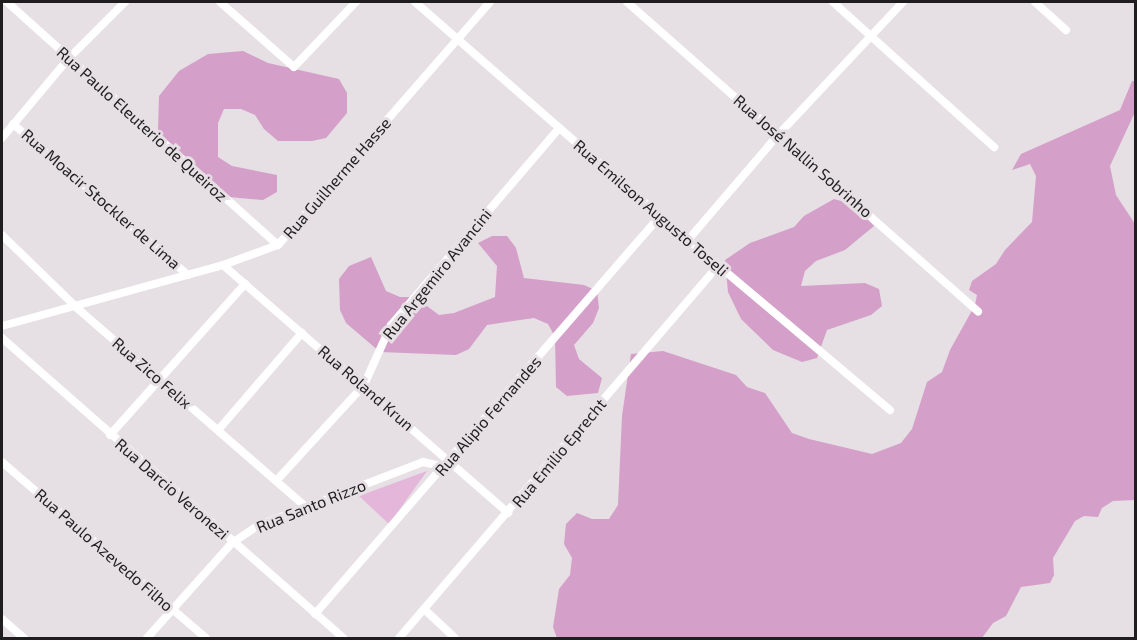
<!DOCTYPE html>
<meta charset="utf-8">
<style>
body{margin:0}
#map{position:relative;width:1137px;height:640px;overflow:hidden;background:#e6dfe4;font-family:"Exo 2",sans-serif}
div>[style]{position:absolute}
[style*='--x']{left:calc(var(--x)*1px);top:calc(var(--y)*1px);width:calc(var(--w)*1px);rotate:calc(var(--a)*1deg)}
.green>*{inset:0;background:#e3b6da}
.forest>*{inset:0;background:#d49fc9}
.street>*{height:8px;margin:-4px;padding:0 4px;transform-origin:4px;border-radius:4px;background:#fff}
span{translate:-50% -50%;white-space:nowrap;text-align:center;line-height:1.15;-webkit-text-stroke:6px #e6dfe4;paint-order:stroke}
.street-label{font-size:16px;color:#1f1d1e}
.frame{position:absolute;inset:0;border:3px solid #1f1d1e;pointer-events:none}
</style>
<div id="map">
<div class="green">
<i style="clip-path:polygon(427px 471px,389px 524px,359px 496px)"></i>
</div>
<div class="forest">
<i style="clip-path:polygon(243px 51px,268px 63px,339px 79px,347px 93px,347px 113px,326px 138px,312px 141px,278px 141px,264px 129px,255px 115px,241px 109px,224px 109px,218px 123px,218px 157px,232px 166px,277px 175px,277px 192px,263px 200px,229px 197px,161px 145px,158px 130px,159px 96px,179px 71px,208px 54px)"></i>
<i style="clip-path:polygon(1132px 81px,1135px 81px,1135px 112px,1110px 166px,1116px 195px,1135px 224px,1135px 500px,1113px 501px,1102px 508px,1098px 517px,1084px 516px,1075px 521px,1053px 558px,1054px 575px,1050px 583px,1021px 587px,1006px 616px,993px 623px,982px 638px,557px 638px,553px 627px,559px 589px,570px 575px,572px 558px,564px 544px,566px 524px,577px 513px,592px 519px,609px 519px,618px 505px,622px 416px,631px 354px,663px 351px,736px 375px,747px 387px,765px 393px,792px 433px,809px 439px,872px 454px,901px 443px,912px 429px,927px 382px,942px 372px,950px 350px,975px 305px,977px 295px,969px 290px,972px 281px,996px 264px,1005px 250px,1032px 222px,1036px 176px,1030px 164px,1012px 170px,1021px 154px,1120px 110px)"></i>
<i style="clip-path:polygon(834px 199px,855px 205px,874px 226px,845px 250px,816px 261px,805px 271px,801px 286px,865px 283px,879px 289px,882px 306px,871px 315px,827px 330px,817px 358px,802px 362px,773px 350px,741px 319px,728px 292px,725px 260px,750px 243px,794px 227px,804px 216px)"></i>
<i style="clip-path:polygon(492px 236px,507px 236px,516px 248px,524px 278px,584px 285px,597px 291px,599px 308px,593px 323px,574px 345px,579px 359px,602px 378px,598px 393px,567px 396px,556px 387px,555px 337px,548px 324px,534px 318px,487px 325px,469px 349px,456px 355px,380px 352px,346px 323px,340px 310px,339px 279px,349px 266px,371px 257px,386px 291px,400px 297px,415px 297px,439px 315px,454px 313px,495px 297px,497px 266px,478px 243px)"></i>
</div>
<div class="street">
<i style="--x:7;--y:2;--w:364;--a:41.9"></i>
<i style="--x:220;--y:2;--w:98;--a:41.3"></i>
<i style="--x:294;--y:67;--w:90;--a:-46.4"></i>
<i style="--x:415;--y:2;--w:362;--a:41.1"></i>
<i style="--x:688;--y:240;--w:264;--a:40.1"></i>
<i style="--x:627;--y:2;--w:468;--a:41.4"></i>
<i style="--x:833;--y:2;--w:217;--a:42"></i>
<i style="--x:1035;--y:2;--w:42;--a:42.1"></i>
<i style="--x:13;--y:124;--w:231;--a:40.8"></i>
<i style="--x:2;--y:138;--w:103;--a:-50.1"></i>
<i style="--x:68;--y:59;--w:81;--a:-45"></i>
<i style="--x:2;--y:235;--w:105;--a:44.2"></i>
<i style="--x:77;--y:308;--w:303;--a:41"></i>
<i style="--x:688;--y:240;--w:140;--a:-49.4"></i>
<i style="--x:779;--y:134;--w:181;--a:-46.8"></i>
<i style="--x:223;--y:265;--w:378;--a:41"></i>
<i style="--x:2;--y:326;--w:229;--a:-15.4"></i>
<i style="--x:223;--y:265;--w:59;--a:-20"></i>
<i style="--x:278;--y:245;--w:322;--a:-48.9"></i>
<i style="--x:2;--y:338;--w:454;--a:41.3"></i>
<i style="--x:219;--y:429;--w:127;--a:-49.2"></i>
<i style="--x:110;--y:435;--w:203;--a:-48.2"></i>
<i style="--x:2;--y:462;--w:269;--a:40.8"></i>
<i style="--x:277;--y:480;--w:129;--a:-47.5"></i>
<i style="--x:364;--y:385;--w:66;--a:-65.8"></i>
<i style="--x:391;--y:325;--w:259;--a:-49.5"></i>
<i style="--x:424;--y:609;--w:42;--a:43.1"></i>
<i style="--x:315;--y:614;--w:527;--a:-49.08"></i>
<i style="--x:2;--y:619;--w:29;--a:41"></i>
<i style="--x:147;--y:638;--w:127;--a:-48.2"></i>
<i style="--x:232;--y:543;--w:30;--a:-34"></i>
<i style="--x:257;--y:526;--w:178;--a:-21.1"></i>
<i style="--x:423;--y:462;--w:23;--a:13"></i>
<i style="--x:399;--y:638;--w:490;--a:-49.4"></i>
</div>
<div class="street-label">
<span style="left:142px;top:124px;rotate:42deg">Rua Paulo Eleuterio de Queiroz</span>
<span style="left:803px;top:156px;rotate:41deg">Rua José Nallin Sobrinho</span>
<span style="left:337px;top:178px;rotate:-49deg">Rua Guilherme Hasse</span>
<span style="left:101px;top:199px;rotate:41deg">Rua Moacir Stockler de Lima</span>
<span style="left:651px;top:208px;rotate:41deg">Rua Emilson Augusto Toseli</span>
<span style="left:437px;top:274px;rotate:-51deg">Rua Argemiro Avancini</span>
<span style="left:152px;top:373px;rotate:41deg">Rua Zico Felix</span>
<span style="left:366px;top:388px;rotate:41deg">Rua Roland Krun</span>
<span style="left:488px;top:416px;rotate:-49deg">Rua Alipio Fernandes</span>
<span style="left:559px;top:453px;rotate:-50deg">Rua Emilio Eprecht</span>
<span style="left:172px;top:489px;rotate:41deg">Rua Darcio Veronezi</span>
<span style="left:311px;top:506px;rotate:-22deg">Rua Santo Rizzo</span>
<span style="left:104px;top:550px;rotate:41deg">Rua Paulo Azevedo Filho</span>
</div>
<div class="frame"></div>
</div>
